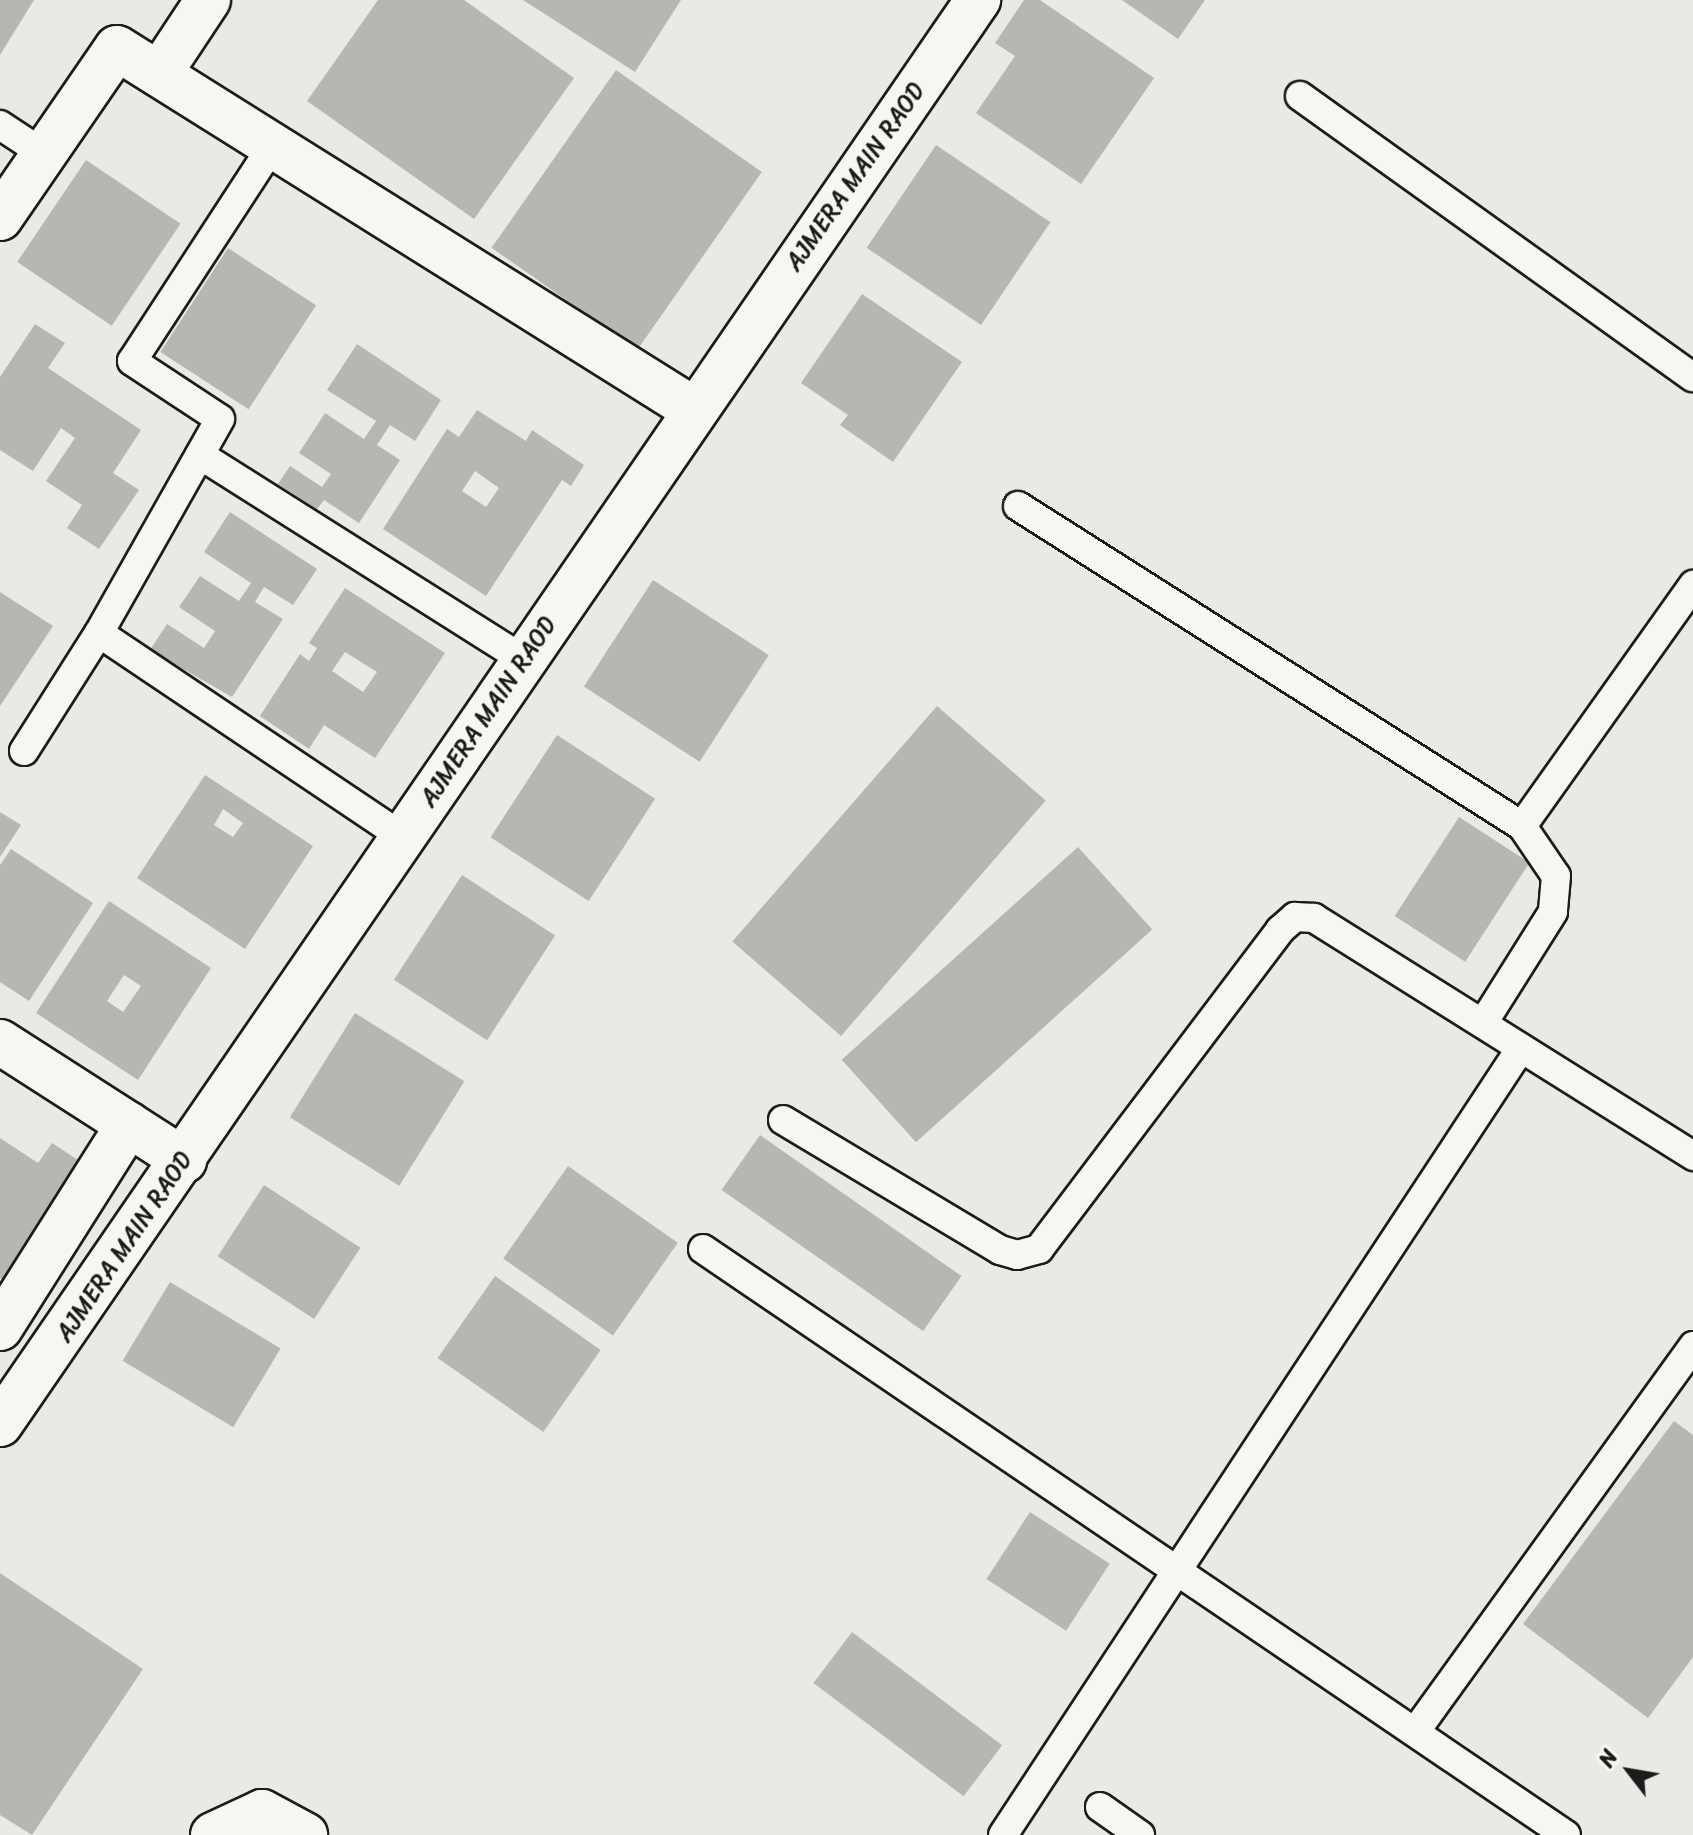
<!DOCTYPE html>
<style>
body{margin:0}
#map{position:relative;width:1693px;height:1835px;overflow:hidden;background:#e9e9e5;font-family:Sriracha,sans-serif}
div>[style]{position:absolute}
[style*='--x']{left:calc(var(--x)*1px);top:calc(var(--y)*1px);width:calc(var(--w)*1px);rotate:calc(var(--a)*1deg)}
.building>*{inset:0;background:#b6b6b3;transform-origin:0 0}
.roads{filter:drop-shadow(2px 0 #1c1c1c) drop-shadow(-2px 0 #1c1c1c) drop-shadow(0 2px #1c1c1c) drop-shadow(0 -2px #1c1c1c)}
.service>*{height:28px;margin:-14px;padding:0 14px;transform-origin:14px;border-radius:14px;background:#f6f6f2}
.minor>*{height:44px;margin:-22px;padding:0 22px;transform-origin:22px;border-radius:22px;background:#f6f6f2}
.tertiary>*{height:44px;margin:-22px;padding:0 22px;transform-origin:22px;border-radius:22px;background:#f6f6f2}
span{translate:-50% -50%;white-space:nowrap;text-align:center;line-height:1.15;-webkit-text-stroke:6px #f6f6f2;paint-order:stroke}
.street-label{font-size:24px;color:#1c1c1c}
.north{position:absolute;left:1589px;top:1731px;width:80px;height:80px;-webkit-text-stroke:6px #f6f6f2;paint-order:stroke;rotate:301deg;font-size:22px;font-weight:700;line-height:32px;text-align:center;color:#1c1c1c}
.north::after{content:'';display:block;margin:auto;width:28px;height:36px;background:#1c1c1c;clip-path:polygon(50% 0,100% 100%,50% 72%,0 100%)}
</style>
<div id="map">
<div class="building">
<i style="clip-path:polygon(0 0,34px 0,0 55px)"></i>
<i style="clip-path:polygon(378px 0,464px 0,574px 78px,474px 219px,307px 101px)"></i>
<i style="clip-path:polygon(523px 0,681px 0,635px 72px)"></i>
<i style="clip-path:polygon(1024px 0,1040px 0,1154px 78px,1081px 184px,976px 113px,1015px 56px,995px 43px)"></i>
<i style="clip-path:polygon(1122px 0,1205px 0,1178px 39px)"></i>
<i style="left:616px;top:70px;width:178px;height:217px;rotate:35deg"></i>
<i style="left:936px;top:145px;width:138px;height:124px;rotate:34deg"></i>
<i style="left:86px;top:160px;width:114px;height:123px;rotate:34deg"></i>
<i style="left:228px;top:248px;width:105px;height:124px;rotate:33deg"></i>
<i style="clip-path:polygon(862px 294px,962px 362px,893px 462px,840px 425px,848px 415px,801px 383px)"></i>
<i style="clip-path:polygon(35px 324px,65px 343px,48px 368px,141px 430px,113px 473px,139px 490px,99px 549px,67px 528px,82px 505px,46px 481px,75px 438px,61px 428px,33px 471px,0 450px,0 377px)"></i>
<i style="clip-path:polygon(357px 344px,441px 400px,415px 441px,390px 425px,377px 445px,400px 460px,359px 523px,324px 500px,317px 509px,278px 484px,290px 466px,322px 487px,331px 474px,299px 453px,325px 413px,364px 439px,376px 421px,327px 390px)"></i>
<i style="clip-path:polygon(evenodd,477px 410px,526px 441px,532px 430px,584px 465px,571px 486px,562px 480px,486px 596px,383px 529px,447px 429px,459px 437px,477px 410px,475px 471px,499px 488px,486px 507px,462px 491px,475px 471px)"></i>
<i style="clip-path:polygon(230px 512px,317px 569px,293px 605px,264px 587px,255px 602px,283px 619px,232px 697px,150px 650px,167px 624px,204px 648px,215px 631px,179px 607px,200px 576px,239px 601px,251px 583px,204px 552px)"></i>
<i style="left:653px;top:580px;width:138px;height:127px;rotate:33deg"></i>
<i style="clip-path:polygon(evenodd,345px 588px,445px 653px,375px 758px,324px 725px,309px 749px,260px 716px,300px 654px,309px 661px,317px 648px,309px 643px,345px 588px,345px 652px,377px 672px,363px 692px,332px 671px,345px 652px)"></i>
<i style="clip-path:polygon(0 592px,53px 626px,0 706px)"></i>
<i style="left:937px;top:706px;width:144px;height:312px;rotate:41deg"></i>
<i style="left:557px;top:735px;width:117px;height:122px;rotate:33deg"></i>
<i style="clip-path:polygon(evenodd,205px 775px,313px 846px,245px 949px,137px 878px,205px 775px,223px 809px,243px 823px,233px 837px,214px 825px,223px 809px)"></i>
<i style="clip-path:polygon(0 812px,21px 825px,0 857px)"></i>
<i style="left:1459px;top:817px;width:84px;height:118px;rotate:33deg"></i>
<i style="left:1078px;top:847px;width:111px;height:318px;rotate:48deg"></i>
<i style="clip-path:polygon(11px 849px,93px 903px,29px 1001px,0 982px,0 865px)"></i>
<i style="left:462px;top:875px;width:111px;height:125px;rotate:33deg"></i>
<i style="clip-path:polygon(evenodd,109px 901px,211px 968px,138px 1080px,36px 1013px,109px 901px,124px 975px,141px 986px,123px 1012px,107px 1001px,124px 975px)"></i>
<i style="left:355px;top:1013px;width:129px;height:123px;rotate:32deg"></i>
<i style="left:760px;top:1135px;width:246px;height:67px;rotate:35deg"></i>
<i style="clip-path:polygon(0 1138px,38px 1163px,52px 1143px,84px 1164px,6px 1282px,0 1278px)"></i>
<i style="left:568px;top:1166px;width:134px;height:113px;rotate:35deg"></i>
<i style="left:264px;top:1185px;width:115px;height:85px;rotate:33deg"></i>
<i style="left:495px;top:1276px;width:129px;height:100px;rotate:35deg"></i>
<i style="left:170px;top:1282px;width:129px;height:92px;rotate:31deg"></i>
<i style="clip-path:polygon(1674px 1421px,1693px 1435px,1693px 1657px,1648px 1718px,1523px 1624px)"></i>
<i style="left:1030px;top:1512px;width:95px;height:80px;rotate:33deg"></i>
<i style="clip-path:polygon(0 1573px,143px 1669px,32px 1835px,0 1815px)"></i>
<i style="left:852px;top:1632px;width:188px;height:64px;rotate:37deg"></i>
</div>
<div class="roads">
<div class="service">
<i style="--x:1300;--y:96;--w:483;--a:35.6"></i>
<i style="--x:0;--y:125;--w:53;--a:33.4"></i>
<i style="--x:273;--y:145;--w:258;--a:123.1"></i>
<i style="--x:132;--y:361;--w:105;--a:33.4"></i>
<i style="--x:220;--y:419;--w:246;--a:119.5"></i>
<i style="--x:99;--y:633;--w:366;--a:33.9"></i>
<i style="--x:200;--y:455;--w:383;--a:32.3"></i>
<i style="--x:1018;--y:506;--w:597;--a:32.41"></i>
<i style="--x:1522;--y:826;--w:60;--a:55.8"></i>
<i style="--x:1556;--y:876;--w:36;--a:95"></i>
<i style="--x:1553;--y:912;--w:131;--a:122.2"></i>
<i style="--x:24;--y:751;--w:140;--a:-57.6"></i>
<i style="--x:1522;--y:826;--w:296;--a:-54.6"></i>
<i style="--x:783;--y:1120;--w:253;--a:30.9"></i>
<i style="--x:1000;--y:1250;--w:18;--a:16"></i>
<i style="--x:1017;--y:1255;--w:23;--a:-15"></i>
<i style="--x:1039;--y:1249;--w:400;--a:-52.9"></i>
<i style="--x:1280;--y:930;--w:20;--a:-41"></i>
<i style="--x:1295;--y:917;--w:19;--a:3"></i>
<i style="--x:1314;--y:918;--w:448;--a:32.1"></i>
<i style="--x:703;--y:1249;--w:1043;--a:34.18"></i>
<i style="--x:1415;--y:1732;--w:476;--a:-54.2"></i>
<i style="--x:1100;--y:1807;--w:49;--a:35"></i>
<i style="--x:1003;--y:1835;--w:942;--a:-56.65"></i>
</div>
<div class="minor">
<i style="--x:159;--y:74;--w:89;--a:-56.5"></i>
<i style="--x:0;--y:218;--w:206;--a:-55.5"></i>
<i style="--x:117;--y:48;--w:680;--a:32.08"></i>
<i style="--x:0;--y:1042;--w:219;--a:32.7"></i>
<i style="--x:0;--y:1328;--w:241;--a:-57.7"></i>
<i style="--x:213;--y:1835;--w:54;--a:-25.1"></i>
<i style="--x:262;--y:1812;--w:49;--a:28.1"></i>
</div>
<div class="tertiary">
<i style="--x:0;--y:1424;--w:1728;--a:-55.52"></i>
</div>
</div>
<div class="street-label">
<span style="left:855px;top:177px;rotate:-55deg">AJMERA MAIN RAOD</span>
<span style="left:488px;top:712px;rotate:-56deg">AJMERA MAIN RAOD</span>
<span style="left:124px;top:1247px;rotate:-56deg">AJMERA MAIN RAOD</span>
</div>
<div class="north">N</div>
</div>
